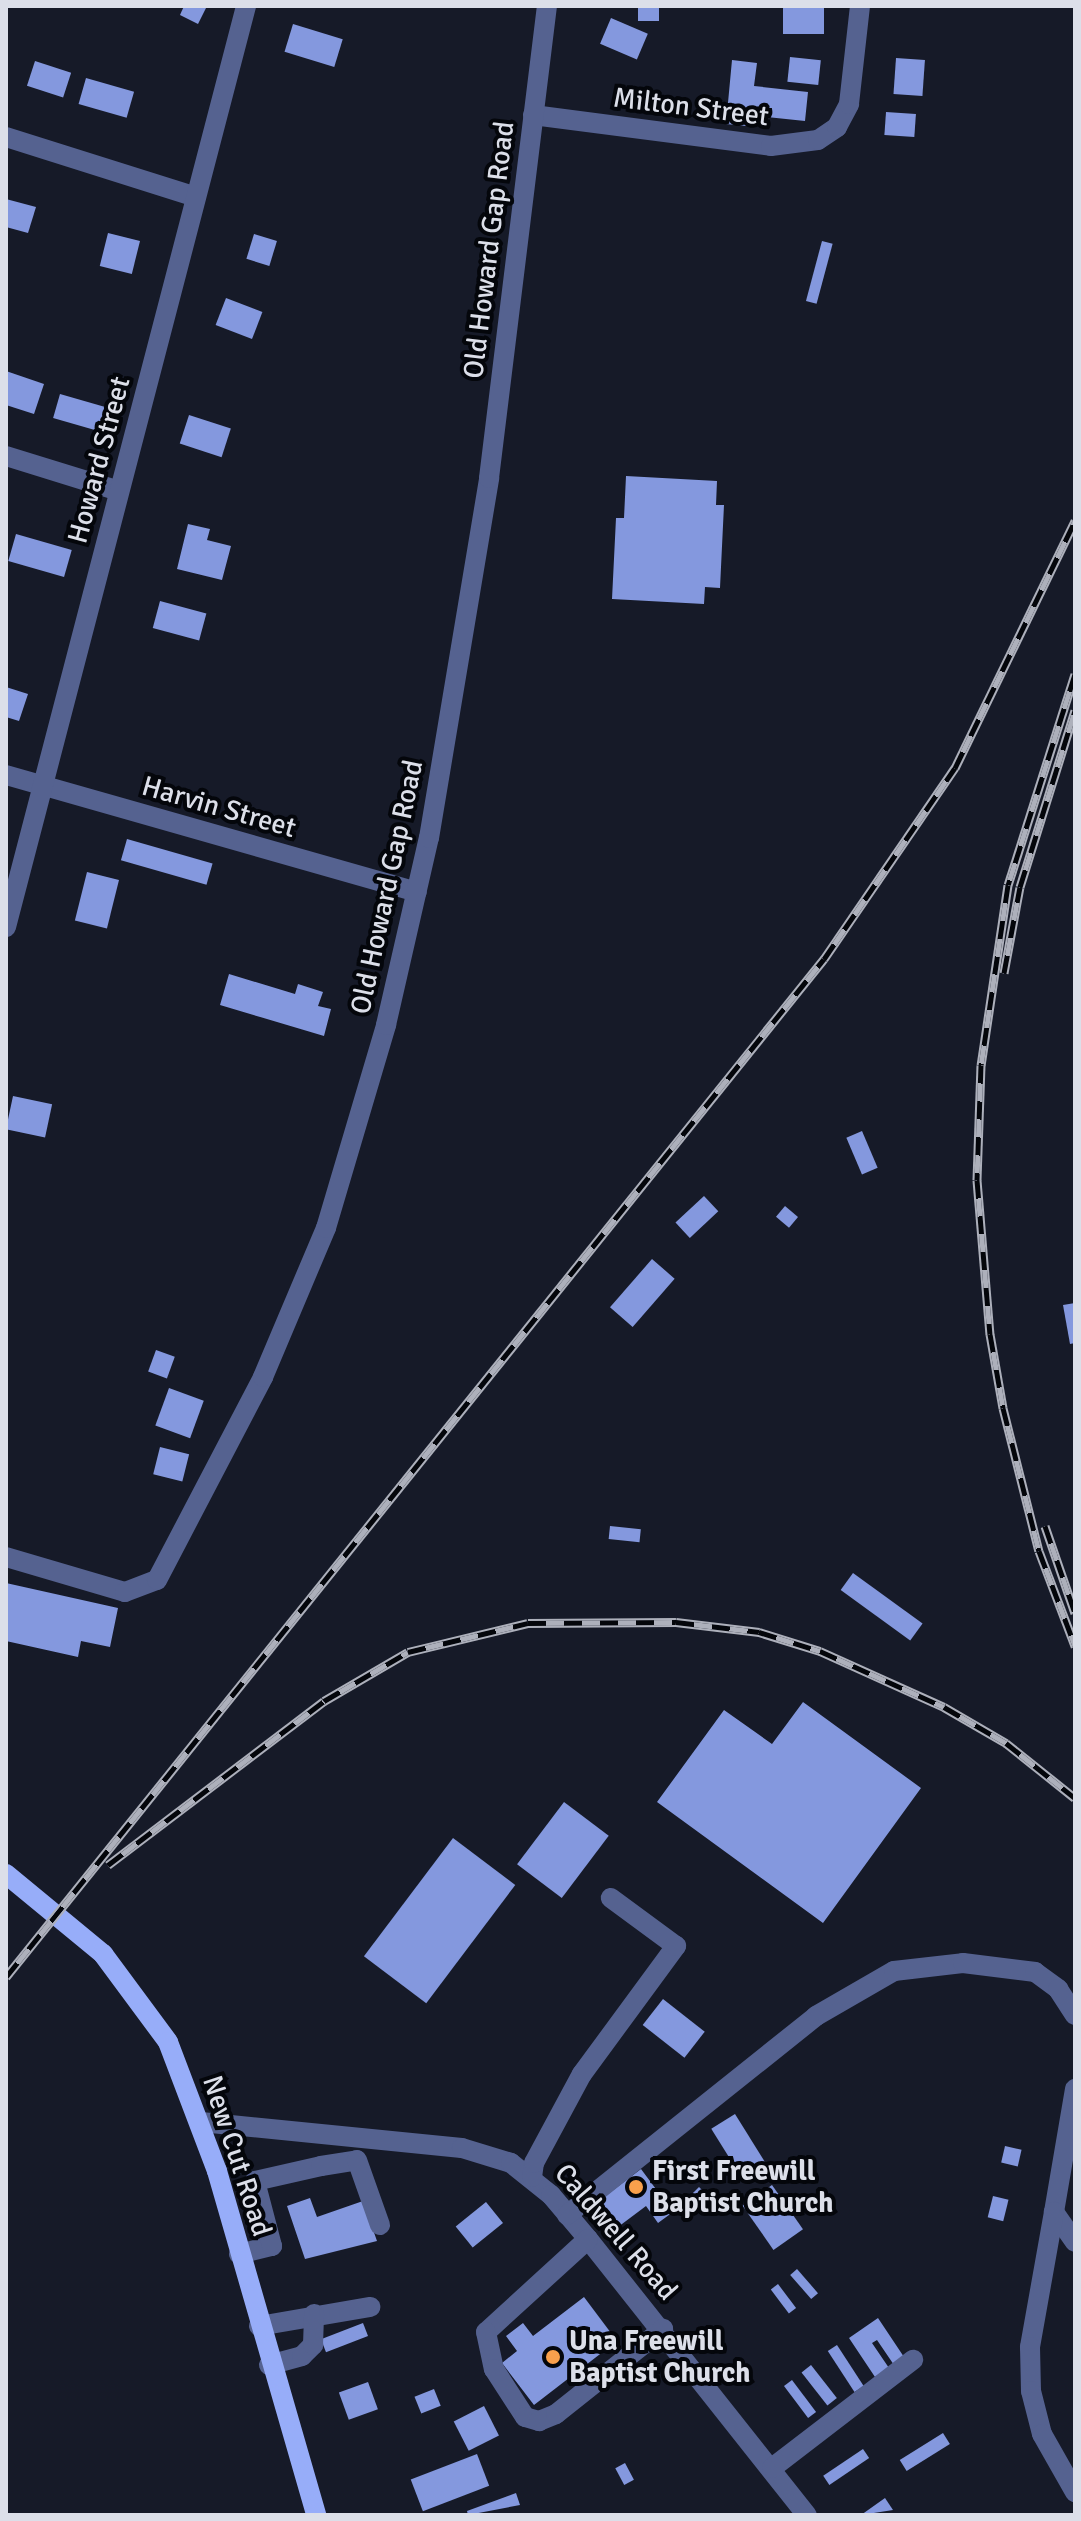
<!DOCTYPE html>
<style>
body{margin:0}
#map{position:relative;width:1081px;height:2521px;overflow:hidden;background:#161a28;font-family:Signika,sans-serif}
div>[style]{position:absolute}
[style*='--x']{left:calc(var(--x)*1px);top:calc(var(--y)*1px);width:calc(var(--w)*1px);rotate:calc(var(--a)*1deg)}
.building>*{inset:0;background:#8498de;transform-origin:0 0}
.minor>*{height:20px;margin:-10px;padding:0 10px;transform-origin:10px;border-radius:10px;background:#556290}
.major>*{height:20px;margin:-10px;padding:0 10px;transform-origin:10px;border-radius:10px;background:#97adf9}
.rail>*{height:9px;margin-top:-4.5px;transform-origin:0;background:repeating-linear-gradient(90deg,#04060b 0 18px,#adb0bb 0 36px);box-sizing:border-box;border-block:2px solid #adb0bb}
.dots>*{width:22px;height:22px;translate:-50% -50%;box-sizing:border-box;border:4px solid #04060b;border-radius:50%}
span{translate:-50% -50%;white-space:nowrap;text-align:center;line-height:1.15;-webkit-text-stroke:8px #04060b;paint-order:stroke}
.street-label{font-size:28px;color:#dcdfe9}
.poi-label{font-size:28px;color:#dcdfe9;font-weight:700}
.left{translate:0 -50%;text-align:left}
.frame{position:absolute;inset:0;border:8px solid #dcdfe9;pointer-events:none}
</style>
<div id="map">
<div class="building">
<i style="clip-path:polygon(184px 6px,207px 6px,198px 24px,180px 15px)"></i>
<i style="left:638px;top:6px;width:21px;height:15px"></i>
<i style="left:783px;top:6px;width:41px;height:28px"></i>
<i style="left:611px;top:18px;width:40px;height:28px;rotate:23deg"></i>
<i style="left:293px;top:24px;width:52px;height:29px;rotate:17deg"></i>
<i style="left:790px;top:57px;width:31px;height:25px;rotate:6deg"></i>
<i style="left:896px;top:58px;width:29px;height:36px;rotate:4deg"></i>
<i style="clip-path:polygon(732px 60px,757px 63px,754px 86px,808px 92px,805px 121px,747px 115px,746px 126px,726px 124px)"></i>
<i style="left:35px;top:61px;width:38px;height:26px;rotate:18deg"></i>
<i style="left:86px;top:78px;width:50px;height:27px;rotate:16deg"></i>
<i style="left:886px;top:112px;width:30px;height:23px;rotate:4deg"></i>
<i style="clip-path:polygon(6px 199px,36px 207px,28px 233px,6px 227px)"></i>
<i style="left:108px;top:233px;width:33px;height:34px;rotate:14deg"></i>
<i style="left:254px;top:234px;width:24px;height:26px;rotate:17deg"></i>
<i style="left:822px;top:241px;width:11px;height:62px;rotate:15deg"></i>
<i style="left:226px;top:298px;width:39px;height:29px;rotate:21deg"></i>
<i style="clip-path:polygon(6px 371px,44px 384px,34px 414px,6px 405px)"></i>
<i style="left:60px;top:394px;width:56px;height:25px;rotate:16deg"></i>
<i style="left:189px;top:415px;width:44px;height:30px;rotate:18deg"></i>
<i style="clip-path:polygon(626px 476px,717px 481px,716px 505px,724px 505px,720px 588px,705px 587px,704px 604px,612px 599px,616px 518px,624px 518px)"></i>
<i style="clip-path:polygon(188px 524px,210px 529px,207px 540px,231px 546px,222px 580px,177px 569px)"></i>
<i style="left:16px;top:534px;width:58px;height:28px;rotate:16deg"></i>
<i style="left:160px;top:601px;width:48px;height:28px;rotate:15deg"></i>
<i style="clip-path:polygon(6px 687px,28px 694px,19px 721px,6px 717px)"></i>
<i style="left:127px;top:839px;width:89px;height:22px;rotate:16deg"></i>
<i style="left:87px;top:872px;width:33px;height:50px;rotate:14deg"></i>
<i style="clip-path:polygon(229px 974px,295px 994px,298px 984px,323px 992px,318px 1006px,331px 1009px,324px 1036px,220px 1005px)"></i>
<i style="left:13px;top:1096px;width:40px;height:34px;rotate:12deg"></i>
<i style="left:862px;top:1131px;width:40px;height:17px;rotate:67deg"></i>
<i style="left:704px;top:1196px;width:21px;height:39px;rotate:47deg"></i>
<i style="left:785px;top:1206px;width:17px;height:14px;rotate:40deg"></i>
<i style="left:652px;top:1259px;width:30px;height:64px;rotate:41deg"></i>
<i style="clip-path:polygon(1075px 1303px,1075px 1343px,1070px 1344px,1063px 1305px)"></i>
<i style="left:156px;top:1350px;width:20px;height:23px;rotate:20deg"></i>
<i style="left:169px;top:1388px;width:37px;height:40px;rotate:20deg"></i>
<i style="left:160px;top:1447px;width:30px;height:28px;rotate:14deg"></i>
<i style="left:610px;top:1526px;width:31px;height:13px;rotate:6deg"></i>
<i style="left:853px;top:1573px;width:86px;height:21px;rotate:36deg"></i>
<i style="clip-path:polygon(6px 1583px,118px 1608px,110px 1647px,81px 1641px,78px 1657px,6px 1641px)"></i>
<i style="clip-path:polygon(803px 1702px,921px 1788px,823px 1923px,657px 1802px,724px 1710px,772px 1744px)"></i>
<i style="left:564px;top:1802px;width:56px;height:78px;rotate:37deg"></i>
<i style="left:453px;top:1838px;width:78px;height:148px;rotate:37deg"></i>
<i style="left:663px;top:1999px;width:53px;height:33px;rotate:38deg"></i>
<i style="left:735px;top:2114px;width:60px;height:28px;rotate:58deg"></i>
<i style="left:1005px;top:2146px;width:17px;height:17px;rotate:13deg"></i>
<i style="clip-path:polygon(641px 2169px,673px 2212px,658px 2223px,646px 2206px,610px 2233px,591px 2207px)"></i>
<i style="left:772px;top:2185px;width:54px;height:36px;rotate:55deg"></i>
<i style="left:699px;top:2187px;width:23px;height:16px;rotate:45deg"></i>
<i style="left:993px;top:2196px;width:16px;height:22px;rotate:14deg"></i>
<i style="clip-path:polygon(310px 2198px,317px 2217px,363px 2201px,377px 2241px,305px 2259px,287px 2206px)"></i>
<i style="left:486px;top:2202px;width:27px;height:39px;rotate:51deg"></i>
<i style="left:797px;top:2269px;width:32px;height:9px;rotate:49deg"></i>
<i style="left:778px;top:2284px;width:30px;height:9px;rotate:53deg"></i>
<i style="clip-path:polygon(584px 2297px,617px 2341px,534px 2405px,502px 2363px,517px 2351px,506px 2336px,523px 2323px,533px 2336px)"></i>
<i style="clip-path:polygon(878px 2318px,904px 2357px,894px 2365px,877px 2340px,872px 2343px,889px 2368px,875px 2377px,849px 2338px)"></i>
<i style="left:363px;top:2323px;width:14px;height:45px;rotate:69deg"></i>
<i style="left:837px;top:2345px;width:49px;height:11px;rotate:57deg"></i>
<i style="left:811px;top:2365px;width:42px;height:12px;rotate:52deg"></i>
<i style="left:792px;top:2380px;width:40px;height:10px;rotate:53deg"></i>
<i style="left:368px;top:2382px;width:29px;height:31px;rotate:70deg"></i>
<i style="left:434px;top:2389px;width:18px;height:21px;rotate:68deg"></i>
<i style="left:484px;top:2406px;width:33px;height:34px;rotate:63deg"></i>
<i style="left:943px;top:2433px;width:13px;height:51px;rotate:58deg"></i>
<i style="left:863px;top:2449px;width:11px;height:48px;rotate:56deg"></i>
<i style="left:477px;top:2454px;width:34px;height:71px;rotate:69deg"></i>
<i style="left:625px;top:2463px;width:19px;height:11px;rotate:62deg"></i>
<i style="clip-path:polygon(516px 2493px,520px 2505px,468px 2515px,467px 2511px)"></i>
<i style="clip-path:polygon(885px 2498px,893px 2510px,861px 2515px)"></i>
</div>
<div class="minor">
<i style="--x:533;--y:115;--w:240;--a:7.4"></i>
<i style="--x:771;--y:146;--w:47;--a:-7.3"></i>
<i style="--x:818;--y:140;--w:23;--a:-34"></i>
<i style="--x:837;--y:127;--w:26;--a:-62"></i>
<i style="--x:849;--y:104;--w:99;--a:-83.6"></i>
<i style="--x:6;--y:137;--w:199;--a:17.5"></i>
<i style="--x:6;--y:456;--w:118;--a:17.2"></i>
<i style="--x:6;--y:775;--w:427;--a:15.9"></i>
<i style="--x:6;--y:927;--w:952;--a:-75.39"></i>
<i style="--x:6;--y:1557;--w:124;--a:16.4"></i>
<i style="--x:125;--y:1592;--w:34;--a:-21"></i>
<i style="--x:157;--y:1580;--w:229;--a:-62.4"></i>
<i style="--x:263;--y:1377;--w:162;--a:-67.1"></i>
<i style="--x:326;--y:1228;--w:212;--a:-73.5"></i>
<i style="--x:386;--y:1025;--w:192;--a:-77.1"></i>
<i style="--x:429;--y:838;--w:365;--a:-80.5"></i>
<i style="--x:489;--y:478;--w:476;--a:-83"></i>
<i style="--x:201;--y:2122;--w:262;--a:5.7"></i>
<i style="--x:462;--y:2148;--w:51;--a:17"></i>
<i style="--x:511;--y:2163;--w:51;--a:38.7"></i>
<i style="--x:551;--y:2195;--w:57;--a:49.9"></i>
<i style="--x:588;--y:2239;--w:352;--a:51.6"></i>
<i style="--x:532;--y:2177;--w:14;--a:-82"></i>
<i style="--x:534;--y:2163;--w:101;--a:-61.7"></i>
<i style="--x:582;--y:2074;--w:159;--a:-53.7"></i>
<i style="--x:676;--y:1946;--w:81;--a:-143.6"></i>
<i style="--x:1054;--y:2212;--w:125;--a:-80.3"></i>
<i style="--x:567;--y:2215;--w:319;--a:-38.6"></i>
<i style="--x:816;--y:2016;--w:90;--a:-30"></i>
<i style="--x:894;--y:1971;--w:69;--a:-6.6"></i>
<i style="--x:963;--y:1963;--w:73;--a:7.1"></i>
<i style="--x:1035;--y:1972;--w:29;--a:36"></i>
<i style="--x:1058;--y:1989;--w:31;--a:57"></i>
<i style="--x:588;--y:2239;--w:138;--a:137.6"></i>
<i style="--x:486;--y:2332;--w:38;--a:78"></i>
<i style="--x:494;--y:2369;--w:57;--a:57.1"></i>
<i style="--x:525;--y:2417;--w:15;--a:16"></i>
<i style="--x:539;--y:2421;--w:18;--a:-22"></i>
<i style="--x:556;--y:2414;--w:137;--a:-38.5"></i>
<i style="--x:1075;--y:2242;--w:37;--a:-125"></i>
<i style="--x:1054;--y:2212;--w:137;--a:100.1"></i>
<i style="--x:1030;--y:2347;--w:44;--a:88.7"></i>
<i style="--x:1031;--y:2391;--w:44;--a:75.7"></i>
<i style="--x:1042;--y:2434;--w:67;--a:60.4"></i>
<i style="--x:239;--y:2254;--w:34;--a:-14"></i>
<i style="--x:272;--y:2246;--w:67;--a:-104.7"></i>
<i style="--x:255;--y:2181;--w:68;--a:-12.8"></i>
<i style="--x:321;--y:2166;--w:36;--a:-9"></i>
<i style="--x:357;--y:2160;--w:69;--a:70.5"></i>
<i style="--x:259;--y:2326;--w:113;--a:-9.7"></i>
<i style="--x:269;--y:2365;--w:34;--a:-15"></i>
<i style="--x:302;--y:2356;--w:16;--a:-45"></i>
<i style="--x:313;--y:2345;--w:31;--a:-88"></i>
<i style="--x:772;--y:2468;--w:178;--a:-37.5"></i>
</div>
<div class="major">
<i style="--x:6;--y:1874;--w:126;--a:39.5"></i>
<i style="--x:103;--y:1954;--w:109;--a:53.5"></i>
<i style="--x:168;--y:2042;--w:138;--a:69.2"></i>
<i style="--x:217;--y:2171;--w:358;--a:73.9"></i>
</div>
<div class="rail">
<i style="--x:1075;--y:674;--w:221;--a:107.6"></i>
<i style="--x:1008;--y:885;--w:182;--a:98.5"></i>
<i style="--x:981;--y:1065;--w:115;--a:92"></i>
<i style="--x:977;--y:1180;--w:155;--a:85.2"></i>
<i style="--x:990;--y:1334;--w:75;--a:80"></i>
<i style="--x:1003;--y:1408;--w:147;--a:75.9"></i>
<i style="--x:1039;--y:1551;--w:102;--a:69.2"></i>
<i style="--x:1004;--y:973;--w:87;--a:-79.5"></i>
<i style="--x:1020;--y:887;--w:185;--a:-72.7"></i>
<i style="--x:1045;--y:1526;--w:92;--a:71"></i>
<i style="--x:108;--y:1865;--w:271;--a:-37.2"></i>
<i style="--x:324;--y:1701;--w:97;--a:-30.3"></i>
<i style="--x:408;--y:1652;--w:123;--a:-13.6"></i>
<i style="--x:528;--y:1623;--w:148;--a:-0.4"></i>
<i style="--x:676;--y:1622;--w:84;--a:6.9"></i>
<i style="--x:759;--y:1632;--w:64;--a:17.3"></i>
<i style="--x:820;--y:1651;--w:136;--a:24.3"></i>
<i style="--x:944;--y:1707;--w:72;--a:30.1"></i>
<i style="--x:1006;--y:1743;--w:88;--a:38.6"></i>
<i style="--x:6;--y:1977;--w:1306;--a:-51.22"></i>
<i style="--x:824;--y:959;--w:232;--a:-55.6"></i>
<i style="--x:955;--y:768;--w:275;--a:-64.1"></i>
</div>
<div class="dots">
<i style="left:636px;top:2187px;background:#f9a04c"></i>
<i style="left:553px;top:2357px;background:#f9a04c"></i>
</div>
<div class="street-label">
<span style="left:691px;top:107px;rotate:7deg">Milton Street</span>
<span style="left:489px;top:250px;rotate:-83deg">Old Howard Gap Road</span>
<span style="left:99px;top:460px;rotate:-75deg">Howard Street</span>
<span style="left:219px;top:807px;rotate:16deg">Harvin Street</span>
<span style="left:387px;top:887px;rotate:-78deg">Old Howard Gap Road</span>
<span style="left:237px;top:2156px;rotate:72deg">New Cut Road</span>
<span style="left:616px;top:2232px;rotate:49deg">Caldwell Road</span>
</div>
<div class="poi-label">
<span class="left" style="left:652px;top:2187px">First Freewill<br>Baptist Church</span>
<span class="left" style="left:569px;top:2357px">Una Freewill<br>Baptist Church</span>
</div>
<div class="frame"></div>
</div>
